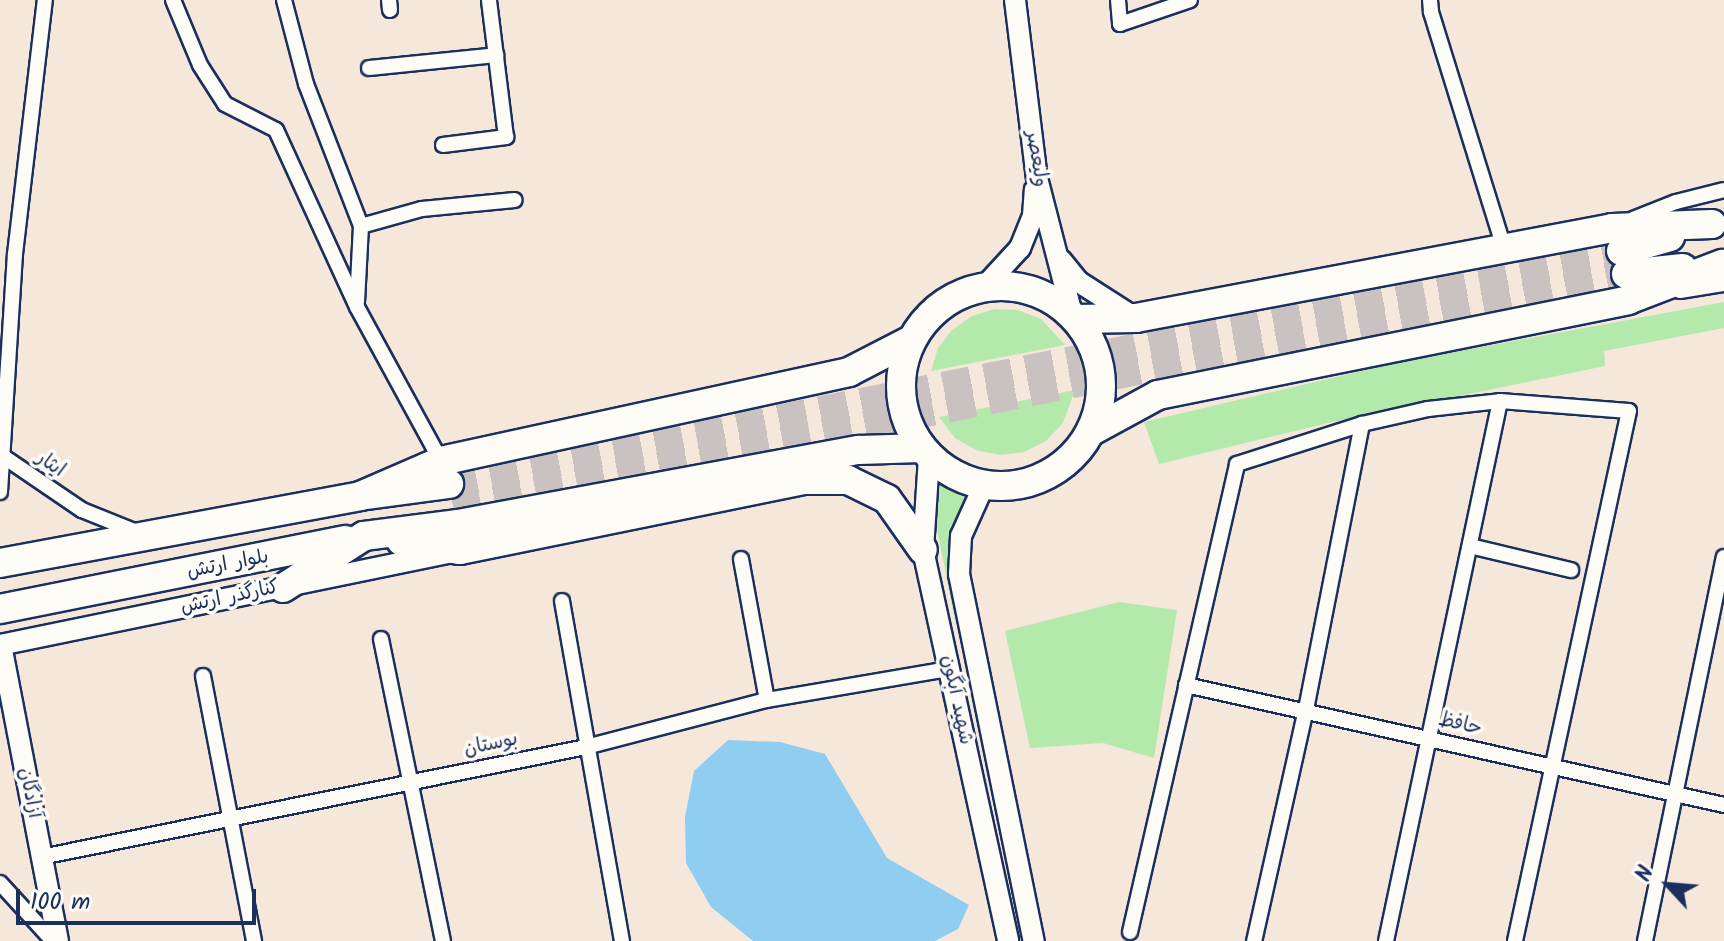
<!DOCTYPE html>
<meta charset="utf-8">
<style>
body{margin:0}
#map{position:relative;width:1724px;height:941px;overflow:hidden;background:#f5e7d9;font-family:Kalam,"Playpen Sans Arabic",sans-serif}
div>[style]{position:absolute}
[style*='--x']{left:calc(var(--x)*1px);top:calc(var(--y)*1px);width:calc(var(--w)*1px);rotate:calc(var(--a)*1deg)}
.green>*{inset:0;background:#b3eaac}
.water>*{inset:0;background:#90cef1}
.highway-tunnel>*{height:28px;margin-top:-14px;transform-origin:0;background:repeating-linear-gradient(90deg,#c9c2c0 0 28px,transparent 0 42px)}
.roads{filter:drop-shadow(2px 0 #1b2f5e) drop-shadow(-2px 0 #1b2f5e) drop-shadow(0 2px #1b2f5e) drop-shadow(0 -2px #1b2f5e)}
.street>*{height:14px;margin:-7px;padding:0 7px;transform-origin:7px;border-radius:7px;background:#fdfcf7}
.secondary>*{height:20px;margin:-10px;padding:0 10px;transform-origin:10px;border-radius:10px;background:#fdfcf7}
.highway>*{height:28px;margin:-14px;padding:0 14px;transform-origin:14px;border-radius:14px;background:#fdfcf7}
.highway>.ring{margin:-14px;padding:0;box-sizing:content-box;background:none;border:28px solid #fdfcf7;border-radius:50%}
span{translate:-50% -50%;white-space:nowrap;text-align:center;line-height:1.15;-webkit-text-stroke:7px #fdfcf7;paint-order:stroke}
.street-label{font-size:20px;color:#1b2f5e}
.north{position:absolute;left:1628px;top:845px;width:80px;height:80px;-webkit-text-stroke:6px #fdfcf7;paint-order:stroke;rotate:296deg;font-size:22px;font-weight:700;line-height:32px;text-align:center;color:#1b2f5e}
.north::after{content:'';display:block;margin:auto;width:28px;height:36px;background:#1b2f5e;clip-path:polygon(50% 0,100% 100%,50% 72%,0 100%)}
.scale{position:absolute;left:16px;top:889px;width:240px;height:36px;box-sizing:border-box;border:4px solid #1b2f5e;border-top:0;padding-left:10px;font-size:24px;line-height:28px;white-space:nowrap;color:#1b2f5e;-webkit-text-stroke:6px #fdfcf7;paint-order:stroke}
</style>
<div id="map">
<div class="green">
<i style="clip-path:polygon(1724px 302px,1724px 328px,1604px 351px,1605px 366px,1328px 423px,1159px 464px,1144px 422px,1396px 363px)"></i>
<i style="clip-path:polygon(995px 309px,1018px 310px,1041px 319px,1065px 345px,931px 371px,938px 348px,952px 330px,972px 316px)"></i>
<i style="clip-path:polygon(1075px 390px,1063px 423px,1046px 441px,1024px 452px,1000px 455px,976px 450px,955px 438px,939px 417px)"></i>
<i style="clip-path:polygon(935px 477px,946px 489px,964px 497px,951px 549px,950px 582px,956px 626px,937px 529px)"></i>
<i style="clip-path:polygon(1119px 602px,1177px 610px,1154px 758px,1103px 743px,1030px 748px,1005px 631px)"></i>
</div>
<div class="water">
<i style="clip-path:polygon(728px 740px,780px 742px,825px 754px,887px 858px,969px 905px,958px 929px,935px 941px,753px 941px,711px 907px,686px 863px,685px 817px,694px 771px)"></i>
</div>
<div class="highway-tunnel">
<i style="--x:449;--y:484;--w:1195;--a:-11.24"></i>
<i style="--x:453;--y:507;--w:1196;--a:-11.23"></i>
</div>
<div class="roads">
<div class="street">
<i style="--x:173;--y:0;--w:70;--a:67.4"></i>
<i style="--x:200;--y:65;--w:46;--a:57.3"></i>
<i style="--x:225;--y:104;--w:57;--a:27"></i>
<i style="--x:276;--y:130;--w:195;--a:65.4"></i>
<i style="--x:357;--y:307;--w:175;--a:61.4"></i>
<i style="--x:284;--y:0;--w:87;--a:75.3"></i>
<i style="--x:306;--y:84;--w:152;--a:68.8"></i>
<i style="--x:361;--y:226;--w:76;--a:93"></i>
<i style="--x:389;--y:0;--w:10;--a:84"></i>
<i style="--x:1118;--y:0;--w:24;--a:85"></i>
<i style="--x:1120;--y:24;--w:74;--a:-18.9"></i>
<i style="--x:1430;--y:0;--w:12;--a:85"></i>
<i style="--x:1431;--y:12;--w:247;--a:72.8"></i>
<i style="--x:369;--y:68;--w:128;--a:-5.8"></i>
<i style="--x:443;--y:145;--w:64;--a:-7.2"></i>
<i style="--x:506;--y:137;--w:138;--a:-97.1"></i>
<i style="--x:1633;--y:219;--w:46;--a:-21.6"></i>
<i style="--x:1676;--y:202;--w:49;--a:-14"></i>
<i style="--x:361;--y:226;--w:63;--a:-15.6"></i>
<i style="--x:422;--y:209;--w:93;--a:-5.5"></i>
<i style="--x:1680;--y:291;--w:45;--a:-9"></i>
<i style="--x:1500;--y:401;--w:129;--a:4.4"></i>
<i style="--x:1629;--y:411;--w:542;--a:102.14"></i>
<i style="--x:1362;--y:424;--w:68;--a:-12.8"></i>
<i style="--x:1428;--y:409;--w:72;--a:-6.3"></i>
<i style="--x:1500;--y:401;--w:552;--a:101.92"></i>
<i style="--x:4;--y:457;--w:94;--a:34.2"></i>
<i style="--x:82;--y:510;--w:61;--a:22"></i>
<i style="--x:0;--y:492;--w:238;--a:-86.4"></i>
<i style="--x:15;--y:254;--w:256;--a:-83.3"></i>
<i style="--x:1470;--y:546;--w:104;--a:13.4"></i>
<i style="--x:741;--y:559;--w:143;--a:79.6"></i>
<i style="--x:562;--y:601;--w:345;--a:80"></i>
<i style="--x:381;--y:639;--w:308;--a:78.4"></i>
<i style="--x:203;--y:676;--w:270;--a:79.1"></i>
<i style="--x:1186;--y:685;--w:551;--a:12.57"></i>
<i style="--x:41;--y:857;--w:556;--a:-11.41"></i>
<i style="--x:586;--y:747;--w:187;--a:-14.6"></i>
<i style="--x:767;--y:700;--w:185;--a:-9.7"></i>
<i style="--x:0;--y:883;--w:79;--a:47.6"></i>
<i style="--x:1130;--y:932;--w:480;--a:-77.1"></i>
<i style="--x:1237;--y:464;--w:131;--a:-17.7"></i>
<i style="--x:1362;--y:424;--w:290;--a:101.1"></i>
<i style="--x:1306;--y:709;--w:238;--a:102.6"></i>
<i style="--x:1645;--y:941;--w:392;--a:-78.4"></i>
</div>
<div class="secondary">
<i style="--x:1015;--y:0;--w:179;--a:83"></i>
<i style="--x:1037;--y:178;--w:140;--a:75.6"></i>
<i style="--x:1061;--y:260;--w:28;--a:51"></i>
<i style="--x:1079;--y:282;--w:63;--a:32.7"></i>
<i style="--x:985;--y:286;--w:52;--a:-47.4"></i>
<i style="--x:1020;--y:248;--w:35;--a:-68"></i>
<i style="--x:1033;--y:216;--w:26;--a:-86"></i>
<i style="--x:929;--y:457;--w:93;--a:93.7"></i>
<i style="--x:923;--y:550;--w:400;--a:77.7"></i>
<i style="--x:984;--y:485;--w:56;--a:114.3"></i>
<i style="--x:961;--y:536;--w:38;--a:93"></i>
<i style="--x:959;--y:574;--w:375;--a:78.5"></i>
<i style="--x:0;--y:645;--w:456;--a:-11.6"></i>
<i style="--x:1;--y:645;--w:301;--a:79.1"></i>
</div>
<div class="highway">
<i style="--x:1621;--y:251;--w:51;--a:-15.9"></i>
<i style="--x:1626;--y:274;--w:57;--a:-6"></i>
<i class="ring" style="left:901px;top:286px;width:172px;height:172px"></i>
<i style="--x:1076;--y:319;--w:60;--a:-1"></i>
<i style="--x:1136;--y:318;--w:484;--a:-10.7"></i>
<i style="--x:1612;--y:228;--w:100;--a:-2.3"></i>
<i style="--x:1090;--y:432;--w:77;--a:-28.6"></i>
<i style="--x:1158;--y:395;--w:480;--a:-11.4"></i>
<i style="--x:1628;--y:300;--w:101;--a:-21"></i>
<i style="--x:360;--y:496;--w:88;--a:-23.4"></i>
<i style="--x:441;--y:461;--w:418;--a:-12.3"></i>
<i style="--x:849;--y:372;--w:70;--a:-27.3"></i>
<i style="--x:401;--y:541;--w:60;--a:8.7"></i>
<i style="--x:460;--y:550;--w:352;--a:-11.5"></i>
<i style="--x:805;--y:480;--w:43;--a:0"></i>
<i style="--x:848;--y:480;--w:43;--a:26"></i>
<i style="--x:887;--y:499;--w:62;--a:54.8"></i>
<i style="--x:0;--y:563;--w:366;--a:-10.5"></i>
<i style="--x:360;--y:496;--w:90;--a:-7.7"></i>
<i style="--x:283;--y:588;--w:96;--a:-32.7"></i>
<i style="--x:364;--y:536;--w:95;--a:-7.3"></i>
<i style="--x:458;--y:524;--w:408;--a:-10.5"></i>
<i style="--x:859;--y:450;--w:63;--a:-1.8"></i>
<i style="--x:0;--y:609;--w:352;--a:-11.3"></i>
</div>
</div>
<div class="street-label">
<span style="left:1036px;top:159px;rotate:81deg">ولیعصر</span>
<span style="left:50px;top:465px;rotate:35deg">ایثار</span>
<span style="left:228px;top:565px;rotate:-11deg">بلوار ارتش</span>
<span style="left:230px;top:598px;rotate:-12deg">کنارگذر ارتش</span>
<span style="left:956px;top:700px;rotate:78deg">شهید آبگون</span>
<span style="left:1460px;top:725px;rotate:13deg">حافظ</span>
<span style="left:491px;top:745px;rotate:-12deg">بوستان</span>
<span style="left:29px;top:793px;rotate:79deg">آزادگان</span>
</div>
<div class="north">N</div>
<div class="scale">100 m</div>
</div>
